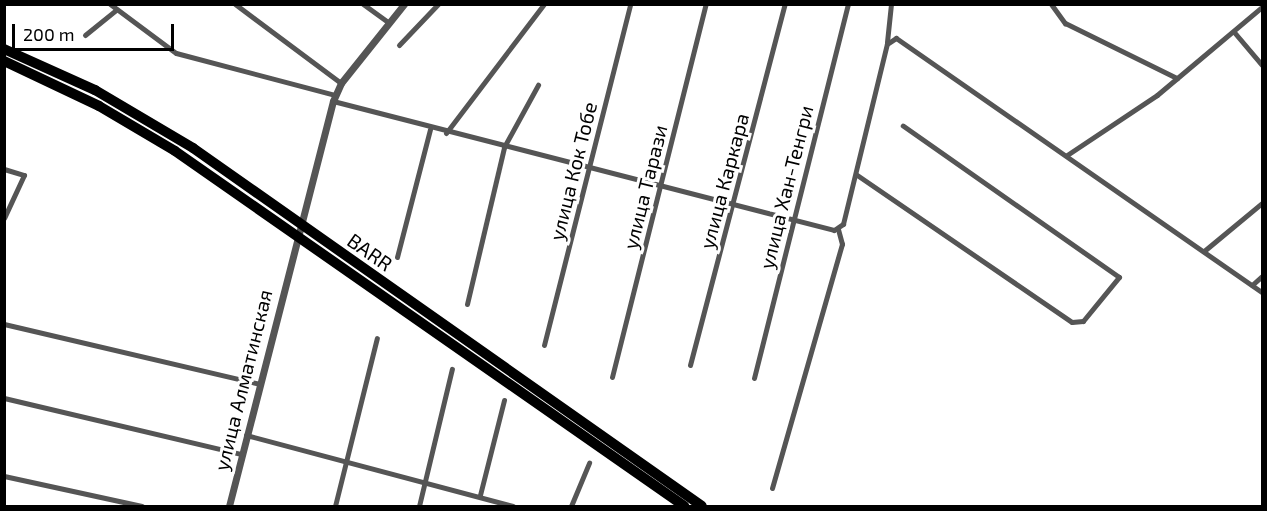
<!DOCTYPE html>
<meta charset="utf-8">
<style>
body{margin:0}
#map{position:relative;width:1267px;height:511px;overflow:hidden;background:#fff;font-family:"Exo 2",sans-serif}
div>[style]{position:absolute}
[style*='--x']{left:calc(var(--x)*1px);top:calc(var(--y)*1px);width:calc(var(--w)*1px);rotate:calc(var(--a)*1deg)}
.minor>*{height:5px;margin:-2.5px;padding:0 2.5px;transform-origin:2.5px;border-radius:2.5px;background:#555}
.tertiary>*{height:7px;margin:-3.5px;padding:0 3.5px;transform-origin:3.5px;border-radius:3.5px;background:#555}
.motorway>*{height:10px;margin:-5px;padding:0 5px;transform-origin:5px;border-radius:5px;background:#000}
span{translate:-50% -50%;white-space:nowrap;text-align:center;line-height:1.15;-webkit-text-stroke:6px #fff;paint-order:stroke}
.street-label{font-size:20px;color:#000}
.frame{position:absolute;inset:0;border:6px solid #000;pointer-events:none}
.scale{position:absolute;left:12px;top:24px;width:162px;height:27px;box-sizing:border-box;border:3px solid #000;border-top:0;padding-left:8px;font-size:18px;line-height:21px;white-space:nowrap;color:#000;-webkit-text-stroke:4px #fff;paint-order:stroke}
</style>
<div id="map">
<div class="minor">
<i style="--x:110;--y:4;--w:82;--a:36.6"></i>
<i style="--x:176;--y:53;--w:164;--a:14.8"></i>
<i style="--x:235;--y:4;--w:132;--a:36.7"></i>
<i style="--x:363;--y:4;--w:32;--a:36"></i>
<i style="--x:1051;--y:4;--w:24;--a:54"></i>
<i style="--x:1065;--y:23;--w:125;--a:26.2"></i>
<i style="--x:1234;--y:32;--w:43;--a:49.7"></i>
<i style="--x:85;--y:35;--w:40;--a:-39"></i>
<i style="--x:887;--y:42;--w:38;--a:-84"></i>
<i style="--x:399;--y:45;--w:57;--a:-46.4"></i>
<i style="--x:333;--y:101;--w:517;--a:14.44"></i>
<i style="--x:834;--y:230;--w:11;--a:-34"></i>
<i style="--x:843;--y:224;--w:185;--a:-76.3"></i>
<i style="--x:887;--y:44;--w:11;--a:-34"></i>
<i style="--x:896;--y:38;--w:446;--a:34.8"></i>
<i style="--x:446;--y:133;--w:162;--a:-52.8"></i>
<i style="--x:1067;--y:155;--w:108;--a:-33.7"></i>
<i style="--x:1157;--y:95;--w:137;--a:-40"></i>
<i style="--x:4;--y:169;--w:21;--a:17"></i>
<i style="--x:24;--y:175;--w:47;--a:114.9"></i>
<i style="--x:857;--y:175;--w:260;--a:34.4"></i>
<i style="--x:1072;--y:322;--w:11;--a:-5"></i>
<i style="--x:1083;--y:321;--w:57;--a:-50.7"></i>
<i style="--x:1119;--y:277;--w:264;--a:-145"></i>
<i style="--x:1204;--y:251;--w:75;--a:-39.6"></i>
<i style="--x:397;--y:257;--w:132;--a:-75.5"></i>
<i style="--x:1252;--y:285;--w:13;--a:-42"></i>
<i style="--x:467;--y:304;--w:161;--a:-76.7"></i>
<i style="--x:504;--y:147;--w:71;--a:-61.3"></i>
<i style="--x:4;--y:324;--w:263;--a:13.2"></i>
<i style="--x:544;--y:345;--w:352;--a:-75.8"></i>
<i style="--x:690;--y:365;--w:373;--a:-75.3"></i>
<i style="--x:612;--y:377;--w:385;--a:-75.9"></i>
<i style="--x:754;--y:378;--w:386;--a:-75.9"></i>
<i style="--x:4;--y:398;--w:244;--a:13.3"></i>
<i style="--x:246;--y:435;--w:276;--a:14.9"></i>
<i style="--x:4;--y:476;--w:141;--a:12.3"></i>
<i style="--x:772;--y:488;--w:254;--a:-74"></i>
<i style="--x:842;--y:244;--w:16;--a:-105"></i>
<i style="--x:480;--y:495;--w:98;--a:-75.8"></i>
<i style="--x:335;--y:506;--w:173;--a:-76"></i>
<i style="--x:419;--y:506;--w:141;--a:-76.5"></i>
<i style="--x:571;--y:506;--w:47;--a:-67.3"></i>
</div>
<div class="tertiary">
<i style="--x:229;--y:506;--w:418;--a:-75.6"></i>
<i style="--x:333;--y:101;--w:20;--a:-66"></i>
<i style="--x:341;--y:83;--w:101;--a:-51.4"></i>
</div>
<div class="motorway">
<i style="--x:4;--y:49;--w:100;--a:24.3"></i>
<i style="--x:95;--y:90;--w:114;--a:30.6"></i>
<i style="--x:193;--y:148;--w:622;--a:35.12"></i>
<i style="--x:4;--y:61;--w:105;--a:25.3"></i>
<i style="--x:99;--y:106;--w:88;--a:30.6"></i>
<i style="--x:175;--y:151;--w:621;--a:34.89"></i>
</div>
<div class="street-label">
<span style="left:573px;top:171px;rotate:-76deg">улица Кок Тобе</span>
<span style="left:724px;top:181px;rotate:-75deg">улица Каркара</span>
<span style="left:645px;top:187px;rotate:-76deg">улица Тарази</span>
<span style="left:786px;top:187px;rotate:-76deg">улица Хан-Тенгри</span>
<span style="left:370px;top:252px;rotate:35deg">BARR</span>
<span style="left:243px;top:380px;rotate:-76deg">улица Алматинская</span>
</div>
<div class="frame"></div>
<div class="scale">200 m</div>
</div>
